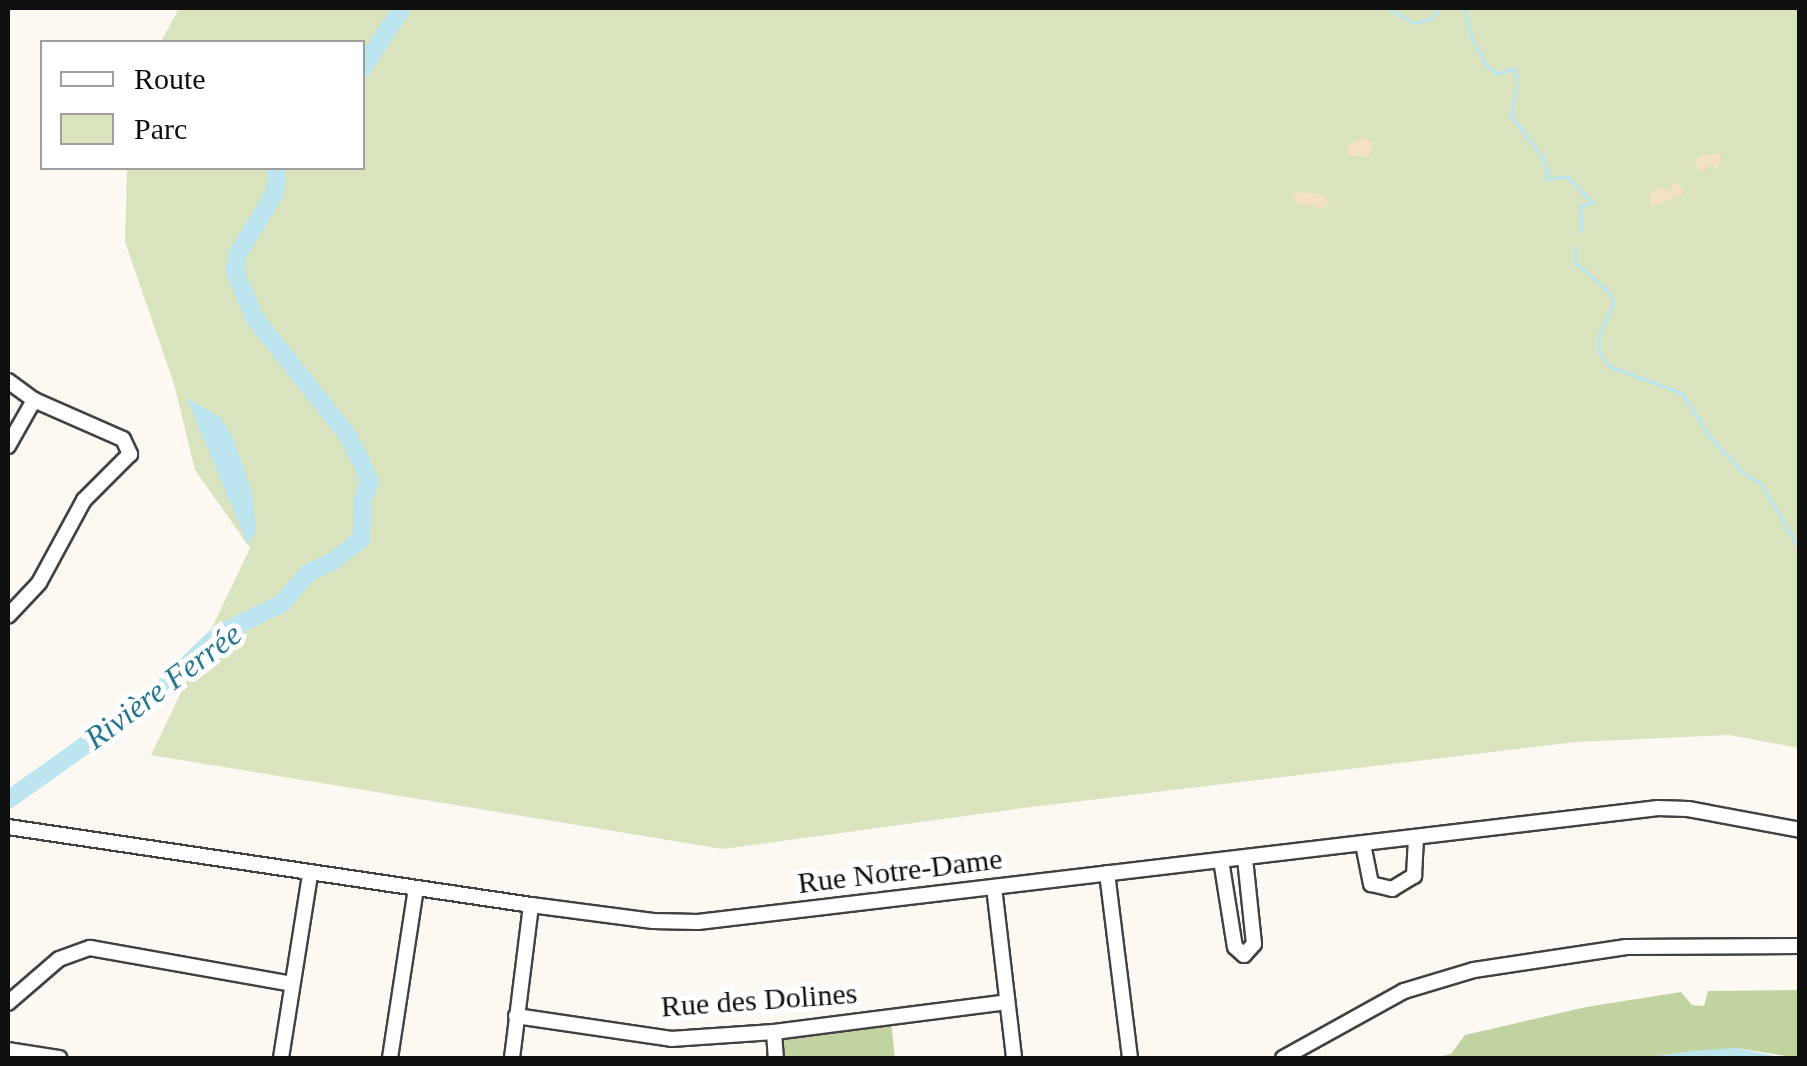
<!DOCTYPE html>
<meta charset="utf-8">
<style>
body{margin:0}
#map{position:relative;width:1807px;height:1066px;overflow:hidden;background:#fdf9f2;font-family:Georgia,serif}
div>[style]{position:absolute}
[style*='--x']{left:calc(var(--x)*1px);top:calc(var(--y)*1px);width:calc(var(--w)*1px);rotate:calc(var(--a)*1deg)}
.green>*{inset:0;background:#d9e4bf}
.forest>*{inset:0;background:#c1d3a0}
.sand>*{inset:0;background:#f4e0c4}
.water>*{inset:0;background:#bce5ef}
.stream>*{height:2.5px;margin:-1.25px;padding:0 1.25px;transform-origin:1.25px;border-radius:1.25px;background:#bce5ef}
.river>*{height:18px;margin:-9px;padding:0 9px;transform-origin:9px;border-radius:9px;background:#bce5ef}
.roads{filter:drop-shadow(2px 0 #424242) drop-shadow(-2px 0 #424242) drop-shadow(0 2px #424242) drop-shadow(0 -2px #424242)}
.minor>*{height:14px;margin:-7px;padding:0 7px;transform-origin:7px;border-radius:7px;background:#fff}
span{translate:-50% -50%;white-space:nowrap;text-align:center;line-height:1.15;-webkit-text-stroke:10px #fff;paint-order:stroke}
.street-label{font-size:30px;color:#0f0f0f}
.water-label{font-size:32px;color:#267792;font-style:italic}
.frame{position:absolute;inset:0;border:10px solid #0f0f0f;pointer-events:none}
.legend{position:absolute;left:40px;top:40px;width:325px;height:130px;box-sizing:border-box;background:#fff;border:2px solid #9f9f9f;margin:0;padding:12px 18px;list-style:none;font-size:30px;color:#0f0f0f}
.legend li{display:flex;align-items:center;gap:20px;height:50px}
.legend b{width:50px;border:2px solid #9f9f9f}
</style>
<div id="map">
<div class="green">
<i style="clip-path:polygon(179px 8px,1799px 8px,1799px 748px,1729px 735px,1576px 742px,1023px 808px,723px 849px,151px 755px,250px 548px,195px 470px,174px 384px,125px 242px,127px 168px,362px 168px,362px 42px,161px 42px)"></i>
</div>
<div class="forest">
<i style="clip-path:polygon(1799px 990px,1799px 1058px,1736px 1048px,1643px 1058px,1433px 1058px,1451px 1054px,1465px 1035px,1586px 1007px,1681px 992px,1692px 1005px,1704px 1006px,1708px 991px)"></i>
<i style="clip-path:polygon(890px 1012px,895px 1058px,767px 1058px,765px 1027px)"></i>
</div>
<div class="sand">
<i style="clip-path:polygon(1364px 137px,1373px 143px,1369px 157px,1348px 155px,1348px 146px)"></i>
<i style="clip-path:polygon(1722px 154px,1718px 169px,1708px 164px,1707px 169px,1699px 171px,1694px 165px,1698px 156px)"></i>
<i style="clip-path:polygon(1673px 182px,1683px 189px,1681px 195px,1650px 207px,1650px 193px,1663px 187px,1670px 192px)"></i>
<i style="clip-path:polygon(1298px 192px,1323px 194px,1329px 205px,1322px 208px,1296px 203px,1292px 195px)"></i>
</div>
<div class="water">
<i style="clip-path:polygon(186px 397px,221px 418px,232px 436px,252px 491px,256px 531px,248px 545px)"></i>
<i style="clip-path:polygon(1736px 1048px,1784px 1058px,1643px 1058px,1691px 1051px)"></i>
</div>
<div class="stream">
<i style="--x:1387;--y:8;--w:31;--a:29"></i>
<i style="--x:1414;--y:23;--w:17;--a:-13"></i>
<i style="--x:1431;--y:19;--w:14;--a:-51"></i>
<i style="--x:1465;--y:8;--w:32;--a:77"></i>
<i style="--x:1472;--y:39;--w:32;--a:60"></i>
<i style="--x:1488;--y:67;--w:11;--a:34"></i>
<i style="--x:1497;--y:73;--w:18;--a:-13"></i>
<i style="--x:1515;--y:69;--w:17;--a:83"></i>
<i style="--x:1517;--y:86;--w:31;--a:101"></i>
<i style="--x:1511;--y:116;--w:51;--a:52.2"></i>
<i style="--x:1542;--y:156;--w:16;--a:68"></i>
<i style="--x:1548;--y:171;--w:8;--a:104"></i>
<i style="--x:1546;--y:179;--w:21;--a:-8"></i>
<i style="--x:1567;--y:176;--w:37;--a:46"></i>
<i style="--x:1593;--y:203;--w:12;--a:166"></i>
<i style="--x:1581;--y:206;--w:25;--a:88"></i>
<i style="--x:1576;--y:248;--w:16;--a:90"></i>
<i style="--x:1576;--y:264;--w:40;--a:39"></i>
<i style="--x:1607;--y:289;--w:17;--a:65"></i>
<i style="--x:1614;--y:304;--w:35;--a:115"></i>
<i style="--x:1599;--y:336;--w:15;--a:90"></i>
<i style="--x:1599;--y:351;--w:18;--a:56"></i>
<i style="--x:1609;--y:366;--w:78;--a:20.3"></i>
<i style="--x:1682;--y:393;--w:54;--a:57.2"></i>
<i style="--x:1711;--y:438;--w:51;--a:46.6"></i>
<i style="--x:1746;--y:475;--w:18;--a:29"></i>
<i style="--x:1762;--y:484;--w:76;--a:60.1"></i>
</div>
<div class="river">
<i style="--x:362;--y:69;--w:73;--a:-56.7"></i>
<i style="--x:8;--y:800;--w:183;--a:-35.4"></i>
<i style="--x:157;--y:694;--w:86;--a:-44.1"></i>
<i style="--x:219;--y:634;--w:69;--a:-25.8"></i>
<i style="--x:281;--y:604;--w:41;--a:-48.9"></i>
<i style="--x:308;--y:573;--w:28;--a:-26"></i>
<i style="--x:333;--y:561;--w:36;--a:-38"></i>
<i style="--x:361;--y:539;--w:40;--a:-87.1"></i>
<i style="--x:363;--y:499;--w:18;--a:-68"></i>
<i style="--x:370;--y:482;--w:24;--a:-114"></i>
<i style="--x:360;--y:460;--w:25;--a:-116"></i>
<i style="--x:349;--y:437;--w:151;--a:-128.5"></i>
<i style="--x:255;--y:319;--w:52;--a:-112.6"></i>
<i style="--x:235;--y:271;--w:16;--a:-83"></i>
<i style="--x:237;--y:255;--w:73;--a:-58.5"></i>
<i style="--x:275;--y:193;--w:25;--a:-85"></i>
</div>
<div class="roads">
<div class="minor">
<i style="--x:8;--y:381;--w:32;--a:36"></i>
<i style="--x:34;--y:400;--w:97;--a:23.7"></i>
<i style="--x:123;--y:439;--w:17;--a:65"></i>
<i style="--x:130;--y:454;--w:65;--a:135"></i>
<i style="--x:84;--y:500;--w:94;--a:118.5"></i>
<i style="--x:39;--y:583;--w:45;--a:133.2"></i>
<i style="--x:8;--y:446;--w:53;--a:-60.5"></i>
<i style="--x:8;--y:827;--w:529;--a:8.48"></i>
<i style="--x:531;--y:905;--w:123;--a:7.5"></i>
<i style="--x:653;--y:921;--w:45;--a:1.3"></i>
<i style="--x:698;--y:922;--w:967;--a:-6.77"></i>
<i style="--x:1658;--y:808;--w:30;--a:2"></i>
<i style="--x:1688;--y:809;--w:114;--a:10.6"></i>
<i style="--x:1363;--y:844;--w:41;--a:78.7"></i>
<i style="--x:1371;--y:884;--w:22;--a:13"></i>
<i style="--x:1392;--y:889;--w:26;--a:-31"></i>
<i style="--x:1414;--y:876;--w:39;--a:-87"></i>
<i style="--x:1221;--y:860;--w:88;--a:80.9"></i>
<i style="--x:1235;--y:947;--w:12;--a:42"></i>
<i style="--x:1244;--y:955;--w:15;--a:-48"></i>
<i style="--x:1254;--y:944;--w:85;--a:-96"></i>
<i style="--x:1107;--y:873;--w:186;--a:82.9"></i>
<i style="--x:994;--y:887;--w:172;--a:83.3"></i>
<i style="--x:8;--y:1003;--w:67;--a:-40.8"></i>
<i style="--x:59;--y:959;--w:33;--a:-20"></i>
<i style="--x:90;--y:948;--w:205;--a:10.1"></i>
<i style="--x:516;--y:1016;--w:157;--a:8.4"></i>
<i style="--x:671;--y:1039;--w:103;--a:-3.9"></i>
<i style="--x:774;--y:1032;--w:235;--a:-7.3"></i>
<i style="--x:774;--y:1032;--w:26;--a:86"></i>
<i style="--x:8;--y:1050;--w:52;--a:8.9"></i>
<i style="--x:281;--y:1058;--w:186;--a:-81"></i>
<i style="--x:390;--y:1058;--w:171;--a:-81.3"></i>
<i style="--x:512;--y:1058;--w:154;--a:-82.9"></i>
<i style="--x:1283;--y:1058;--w:138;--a:-29"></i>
<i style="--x:1404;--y:991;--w:73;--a:-16.7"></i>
<i style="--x:1474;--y:970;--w:154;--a:-8.6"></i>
<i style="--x:1626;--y:947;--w:174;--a:-0.3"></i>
</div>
</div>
<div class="street-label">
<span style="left:900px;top:871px;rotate:-7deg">Rue Notre-Dame</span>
<span style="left:759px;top:1000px;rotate:-4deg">Rue des Dolines</span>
</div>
<div class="water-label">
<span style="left:163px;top:686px;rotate:-37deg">Rivière Ferrée</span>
</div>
<div class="frame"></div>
<ul class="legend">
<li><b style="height:12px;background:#fff"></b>Route</li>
<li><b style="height:28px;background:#d9e4bf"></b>Parc</li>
</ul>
</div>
